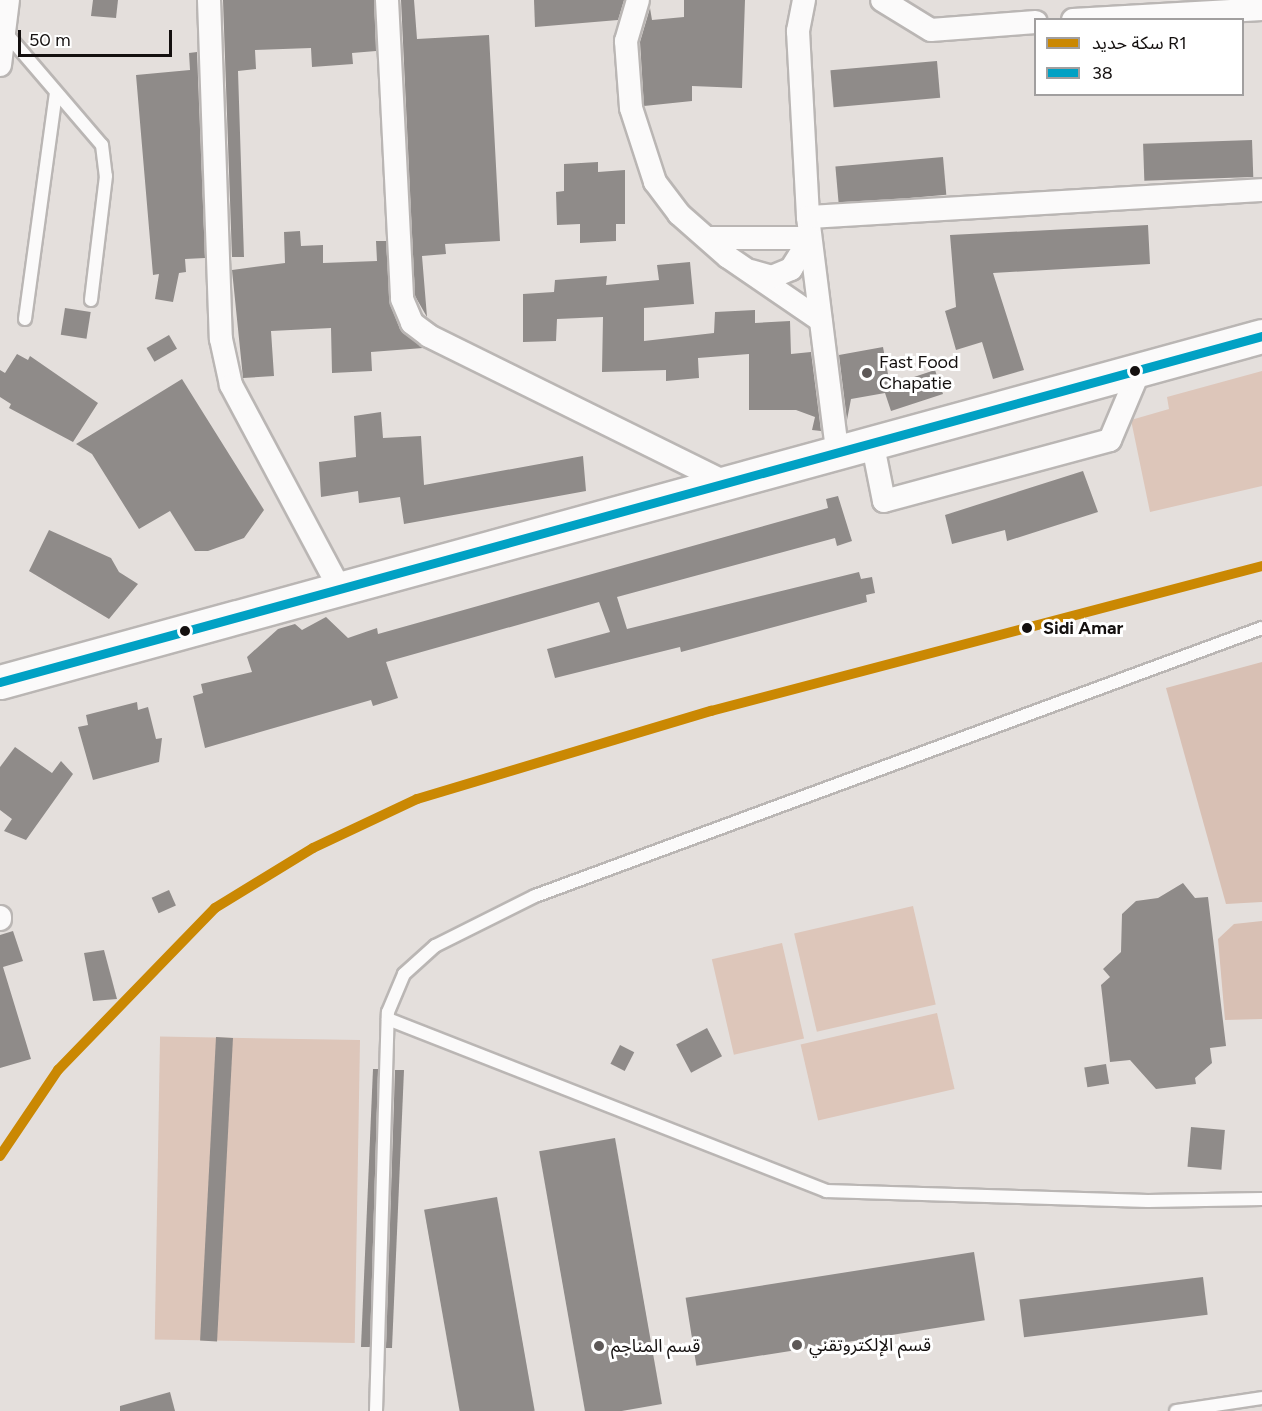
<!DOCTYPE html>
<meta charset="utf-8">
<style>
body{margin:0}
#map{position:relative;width:1262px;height:1411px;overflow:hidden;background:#e4dfdc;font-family:Figtree,"Noto Sans Arabic",sans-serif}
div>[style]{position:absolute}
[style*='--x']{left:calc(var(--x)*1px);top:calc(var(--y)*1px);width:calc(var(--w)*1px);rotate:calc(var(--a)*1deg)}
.green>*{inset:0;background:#ddc6ba;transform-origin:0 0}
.forest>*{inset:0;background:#d8c0b4}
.building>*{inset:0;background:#8f8b89;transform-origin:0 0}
.roads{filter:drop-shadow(2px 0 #bab6b4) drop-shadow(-2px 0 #bab6b4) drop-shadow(0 2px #bab6b4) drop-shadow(0 -2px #bab6b4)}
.lane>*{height:12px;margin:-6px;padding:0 6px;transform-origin:6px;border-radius:6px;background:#fbfafa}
.street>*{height:22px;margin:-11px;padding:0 11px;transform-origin:11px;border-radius:11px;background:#fbfafa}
.secondary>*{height:33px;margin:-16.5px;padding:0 16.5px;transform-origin:16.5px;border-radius:16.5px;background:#fbfafa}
.rail>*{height:4.5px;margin-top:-2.25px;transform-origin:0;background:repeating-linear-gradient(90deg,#bab9b8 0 3px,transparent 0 9px)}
.bus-1>*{height:9px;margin:-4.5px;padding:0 4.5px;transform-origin:4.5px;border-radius:4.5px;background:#01a1c4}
.rail-1>*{height:10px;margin:-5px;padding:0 5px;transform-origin:5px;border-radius:5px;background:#ca8803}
.dots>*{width:16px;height:16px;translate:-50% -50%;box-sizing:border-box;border:3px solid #fff;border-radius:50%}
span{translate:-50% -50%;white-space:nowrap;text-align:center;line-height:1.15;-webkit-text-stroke:6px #fff;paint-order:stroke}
.poi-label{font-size:18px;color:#14100f}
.left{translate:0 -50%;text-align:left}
.stop-label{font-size:18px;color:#14100f;font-weight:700}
.legend{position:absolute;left:1034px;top:18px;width:210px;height:78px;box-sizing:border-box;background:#fff;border:2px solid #a19f9f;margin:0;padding:8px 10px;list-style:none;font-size:18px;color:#14100f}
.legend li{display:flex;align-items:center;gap:12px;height:30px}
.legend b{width:30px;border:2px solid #a19f9f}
.scale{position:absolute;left:18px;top:30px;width:154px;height:27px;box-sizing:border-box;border:3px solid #14100f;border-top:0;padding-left:8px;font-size:18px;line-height:21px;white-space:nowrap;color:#14100f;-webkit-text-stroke:4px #fff;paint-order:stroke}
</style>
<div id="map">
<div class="green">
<i style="clip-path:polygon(1262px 371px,1262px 486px,1150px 512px,1131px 420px,1169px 409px,1167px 397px)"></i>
<i style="left:913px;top:906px;width:101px;height:122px;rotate:77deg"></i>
<i style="left:782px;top:943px;width:98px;height:72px;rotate:77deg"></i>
<i style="left:937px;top:1013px;width:78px;height:140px;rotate:77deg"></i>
<i style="left:360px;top:1040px;width:303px;height:200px;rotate:91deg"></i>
</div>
<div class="forest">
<i style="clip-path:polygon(1262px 662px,1262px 902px,1226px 904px,1166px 688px)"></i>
<i style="clip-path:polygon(1262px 921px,1262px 1019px,1225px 1020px,1218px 939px,1234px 924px)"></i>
</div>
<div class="building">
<i style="clip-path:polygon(93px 0,118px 0,116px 18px,91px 16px)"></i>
<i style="clip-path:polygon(223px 0,374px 0,376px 51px,352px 53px,353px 64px,312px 67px,311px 48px,255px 50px,256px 69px,238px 71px,244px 257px,232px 257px)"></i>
<i style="clip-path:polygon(401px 0,414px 0,417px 39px,489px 35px,500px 241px,445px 244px,446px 254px,422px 256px,427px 317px,415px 296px)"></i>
<i style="clip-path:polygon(534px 0,624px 0,618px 20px,535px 27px)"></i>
<i style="clip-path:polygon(684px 0,745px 0,742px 88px,692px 86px,692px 101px,644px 106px,640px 42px,650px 8px,652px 20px,684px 17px)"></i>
<i style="clip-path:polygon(197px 52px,205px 258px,185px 259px,186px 272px,179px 273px,173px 302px,155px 299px,159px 274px,153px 275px,136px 75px,190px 70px,189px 53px)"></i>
<i style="left:937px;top:61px;width:37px;height:107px;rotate:85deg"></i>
<i style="left:1252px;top:140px;width:37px;height:109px;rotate:88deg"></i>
<i style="left:943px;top:157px;width:38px;height:108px;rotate:85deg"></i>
<i style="clip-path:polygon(598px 162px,598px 172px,625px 170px,625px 224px,616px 224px,616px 241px,580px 243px,580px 224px,557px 225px,556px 192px,564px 191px,564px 164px)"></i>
<i style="clip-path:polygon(1148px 225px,1150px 264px,993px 273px,1024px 370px,993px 379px,982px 342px,956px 350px,945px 311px,956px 307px,950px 235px)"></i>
<i style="clip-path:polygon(300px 231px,301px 246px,323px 245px,323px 263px,377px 261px,376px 241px,386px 241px,390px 304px,400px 329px,423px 348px,371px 352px,372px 371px,332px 373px,331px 328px,271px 331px,274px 376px,243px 378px,232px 270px,285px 263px,284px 232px)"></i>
<i style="clip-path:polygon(690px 262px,694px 304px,644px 308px,644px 341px,714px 333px,715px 312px,755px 310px,755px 323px,790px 321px,791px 354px,811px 352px,821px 431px,812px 430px,815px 417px,796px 410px,749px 410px,749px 354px,698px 358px,699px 378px,666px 381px,666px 370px,602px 372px,603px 317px,557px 319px,556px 341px,523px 342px,523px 294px,554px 292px,555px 280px,607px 276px,606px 285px,659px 280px,657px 265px)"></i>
<i style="left:65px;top:308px;width:26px;height:27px;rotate:9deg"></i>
<i style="left:169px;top:335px;width:16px;height:26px;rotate:60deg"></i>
<i style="clip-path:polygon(883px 347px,890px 385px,935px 370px,943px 394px,891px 411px,885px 393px,851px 399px,847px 420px,839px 355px)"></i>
<i style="clip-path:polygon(17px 354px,28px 360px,30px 356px,98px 403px,73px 442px,9px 408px,11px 404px,0 397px,0 370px,5px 373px)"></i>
<i style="clip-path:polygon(182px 379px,264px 510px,244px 538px,208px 551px,195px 551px,170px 511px,139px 529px,92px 454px,76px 444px)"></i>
<i style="clip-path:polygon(381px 412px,383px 438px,421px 436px,424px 485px,583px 456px,586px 491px,404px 524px,400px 497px,359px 503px,358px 491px,321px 497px,319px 462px,356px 457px,354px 416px)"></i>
<i style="clip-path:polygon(1083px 471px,1098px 512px,1007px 541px,1005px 530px,952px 544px,945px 515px)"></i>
<i style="clip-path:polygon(838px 496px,852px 541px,837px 546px,835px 538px,617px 597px,627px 629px,859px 572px,861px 579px,872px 577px,875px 593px,866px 595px,867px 602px,681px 652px,680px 647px,555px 678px,547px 649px,610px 632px,599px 602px,386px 662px,398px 698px,373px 706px,371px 700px,205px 748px,193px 696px,203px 693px,201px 684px,252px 672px,247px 657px,278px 629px,295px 624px,302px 630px,326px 617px,348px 638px,377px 628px,378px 634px,828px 508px,826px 499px)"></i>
<i style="clip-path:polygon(49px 530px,111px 558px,119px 572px,138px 584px,109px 619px,29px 571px)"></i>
<i style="clip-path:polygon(137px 702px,138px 710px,148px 707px,156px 739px,162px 738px,159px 762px,93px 780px,78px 727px,88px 725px,86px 715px)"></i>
<i style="clip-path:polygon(15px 747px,52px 773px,61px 761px,73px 774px,26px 840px,4px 831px,12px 819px,0 810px,0 767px)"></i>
<i style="clip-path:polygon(1183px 883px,1195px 898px,1208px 897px,1226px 1046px,1210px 1048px,1212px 1063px,1195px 1078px,1196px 1084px,1156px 1089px,1130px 1060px,1110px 1062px,1101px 985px,1110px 977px,1103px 969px,1121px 952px,1122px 914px,1136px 901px,1158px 898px)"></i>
<i style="left:169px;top:890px;width:17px;height:19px;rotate:66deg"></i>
<i style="clip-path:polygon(13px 931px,23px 961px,3px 967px,31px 1059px,0 1068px,0 935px)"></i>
<i style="clip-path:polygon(104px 950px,117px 999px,93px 1001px,84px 953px)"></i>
<i style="left:707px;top:1028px;width:32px;height:35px;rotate:62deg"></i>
<i style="left:216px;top:1037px;width:17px;height:304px;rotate:3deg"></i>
<i style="left:620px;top:1045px;width:16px;height:21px;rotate:27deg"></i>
<i style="left:1106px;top:1064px;width:20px;height:22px;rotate:81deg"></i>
<i style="clip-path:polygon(373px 1069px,378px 1069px,370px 1347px,361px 1347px)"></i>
<i style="clip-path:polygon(395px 1070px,404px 1070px,392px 1348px,386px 1348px)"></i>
<i style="left:1191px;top:1127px;width:34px;height:40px;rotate:5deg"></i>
<i style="left:615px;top:1138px;width:270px;height:77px;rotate:80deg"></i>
<i style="left:497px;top:1197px;width:217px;height:74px;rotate:80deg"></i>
<i style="left:974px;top:1252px;width:69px;height:292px;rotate:81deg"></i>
<i style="left:1203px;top:1277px;width:38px;height:185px;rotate:83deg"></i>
<i style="clip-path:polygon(170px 1392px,175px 1411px,120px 1411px,120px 1406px)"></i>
</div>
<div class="roads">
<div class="lane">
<i style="--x:5;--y:32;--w:149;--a:49.4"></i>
<i style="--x:102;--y:145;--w:31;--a:83"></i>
<i style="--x:106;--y:176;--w:125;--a:96.9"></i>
<i style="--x:25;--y:319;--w:229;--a:-82.2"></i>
<i style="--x:388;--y:1019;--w:471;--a:21.4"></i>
<i style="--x:826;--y:1191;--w:322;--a:1.8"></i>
<i style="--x:1148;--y:1201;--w:114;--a:-1"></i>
<i style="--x:376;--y:1411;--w:399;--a:-88.3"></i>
<i style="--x:388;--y:1012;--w:41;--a:-67.2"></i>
<i style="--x:404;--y:974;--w:42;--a:-42.1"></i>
<i style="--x:435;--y:946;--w:112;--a:-26.6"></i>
<i style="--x:535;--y:896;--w:775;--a:-20.24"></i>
<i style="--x:1176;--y:1411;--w:87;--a:-8.6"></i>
</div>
<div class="street">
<i style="--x:209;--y:0;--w:339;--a:88"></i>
<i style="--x:221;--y:339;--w:47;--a:77.7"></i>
<i style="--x:231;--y:385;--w:227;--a:61.9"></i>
<i style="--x:387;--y:0;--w:299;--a:87.1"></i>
<i style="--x:402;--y:299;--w:26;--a:67"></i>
<i style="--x:412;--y:323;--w:21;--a:37"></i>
<i style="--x:429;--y:336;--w:328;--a:26.3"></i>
<i style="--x:638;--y:0;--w:43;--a:106.3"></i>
<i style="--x:626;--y:41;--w:67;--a:85.7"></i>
<i style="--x:631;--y:108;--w:78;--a:72"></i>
<i style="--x:655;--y:182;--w:40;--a:53"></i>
<i style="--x:679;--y:214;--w:65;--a:41.3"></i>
<i style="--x:728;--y:257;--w:112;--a:34.4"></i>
<i style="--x:804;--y:0;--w:32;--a:101"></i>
<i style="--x:798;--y:31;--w:186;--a:86.9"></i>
<i style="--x:808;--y:217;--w:236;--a:82.9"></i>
<i style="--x:882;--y:0;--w:57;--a:31.5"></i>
<i style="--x:931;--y:30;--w:105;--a:-4.4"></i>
<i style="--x:1073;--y:20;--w:189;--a:-3.3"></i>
<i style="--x:0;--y:65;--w:65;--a:-83"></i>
<i style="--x:808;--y:217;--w:455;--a:-3.4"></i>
<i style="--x:709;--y:238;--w:101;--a:0"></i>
<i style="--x:751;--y:271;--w:22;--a:16"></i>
<i style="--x:772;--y:277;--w:21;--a:-23"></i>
<i style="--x:791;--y:269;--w:36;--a:-58"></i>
<i style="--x:872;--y:441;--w:61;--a:78.7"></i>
<i style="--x:884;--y:501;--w:234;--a:-15.1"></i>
<i style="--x:1110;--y:440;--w:77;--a:-67.1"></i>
<i style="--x:0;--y:917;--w:2;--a:90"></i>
</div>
<div class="secondary">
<i style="--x:0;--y:682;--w:1309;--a:-15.33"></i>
</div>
</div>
<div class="rail">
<i style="--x:1023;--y:628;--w:247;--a:-14.5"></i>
</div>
<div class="bus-1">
<i style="--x:0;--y:682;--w:1309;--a:-15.33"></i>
</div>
<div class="rail-1">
<i style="--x:0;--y:1156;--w:104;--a:-56"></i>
<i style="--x:58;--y:1070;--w:226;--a:-45.9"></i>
<i style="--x:215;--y:908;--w:115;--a:-31.5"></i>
<i style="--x:313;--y:848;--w:115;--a:-25.2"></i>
<i style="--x:417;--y:799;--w:307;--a:-16.7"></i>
<i style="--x:711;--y:711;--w:570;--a:-14.74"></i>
</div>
<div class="dots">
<i style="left:1135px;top:371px;background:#14100f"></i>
<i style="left:867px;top:373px;background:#5d5857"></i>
<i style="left:1027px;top:628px;background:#14100f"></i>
<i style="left:185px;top:631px;background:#14100f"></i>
<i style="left:797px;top:1345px;background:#5d5857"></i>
<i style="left:599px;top:1346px;background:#5d5857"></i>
</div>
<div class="poi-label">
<span class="left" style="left:879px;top:373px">Fast Food<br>Chapatie</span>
<span class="left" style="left:809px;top:1345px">قسم الإلكتروتقني</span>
<span class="left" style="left:611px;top:1346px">قسم المناجم</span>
</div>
<div class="stop-label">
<span class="left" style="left:1043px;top:628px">Sidi Amar</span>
</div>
<ul class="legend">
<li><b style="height:8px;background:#ca8803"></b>سكة حديد R1</li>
<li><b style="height:8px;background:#01a1c4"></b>38</li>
</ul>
<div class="scale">50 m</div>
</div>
